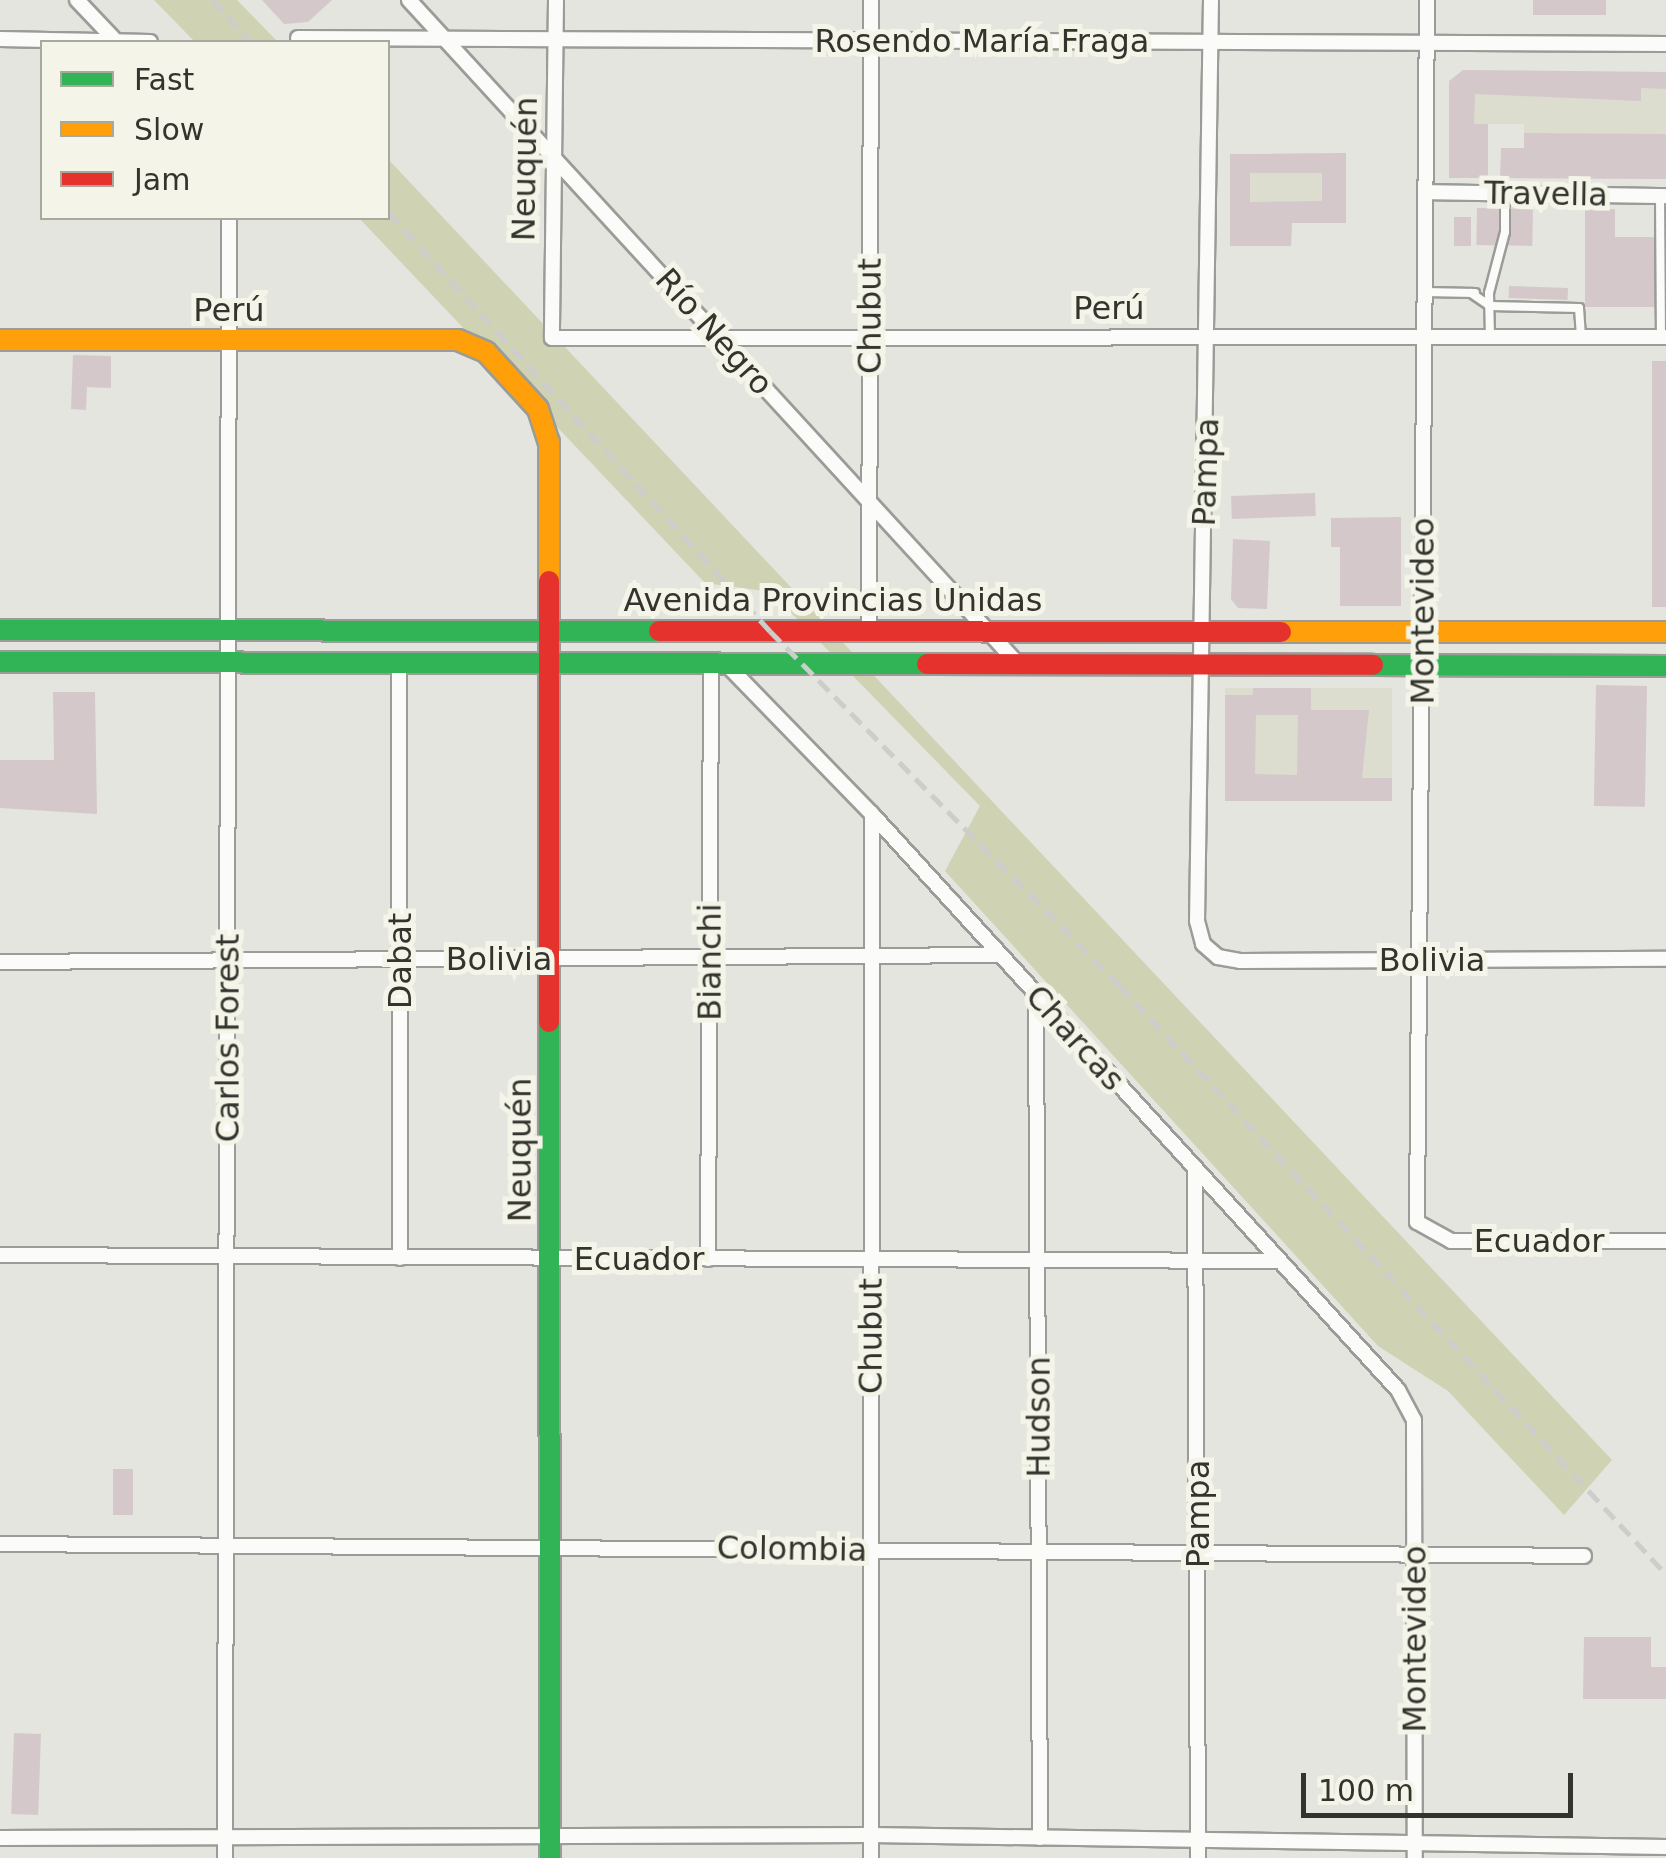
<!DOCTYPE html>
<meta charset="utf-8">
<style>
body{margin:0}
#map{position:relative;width:1666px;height:1858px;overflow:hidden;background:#e4e5de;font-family:"DejaVu Sans",sans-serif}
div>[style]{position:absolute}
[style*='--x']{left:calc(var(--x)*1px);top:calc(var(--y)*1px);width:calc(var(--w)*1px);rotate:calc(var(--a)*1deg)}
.built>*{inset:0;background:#dcddce;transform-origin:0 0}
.green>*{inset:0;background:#d0d2b4}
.building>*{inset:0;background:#d4c8cb;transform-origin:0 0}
.roads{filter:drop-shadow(2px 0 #9b9c97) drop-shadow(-2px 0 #9b9c97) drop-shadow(0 2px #9b9c97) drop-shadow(0 -2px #9b9c97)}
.lane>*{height:8px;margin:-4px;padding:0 4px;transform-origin:4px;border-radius:4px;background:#fbfbfa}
.street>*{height:14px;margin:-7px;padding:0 7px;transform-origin:7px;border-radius:7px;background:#fbfbfa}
.fast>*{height:20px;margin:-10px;padding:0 10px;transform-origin:10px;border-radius:10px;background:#30b455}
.slow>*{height:20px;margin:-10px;padding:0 10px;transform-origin:10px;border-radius:10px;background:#ff9f0a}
.jam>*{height:20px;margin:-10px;padding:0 10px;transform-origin:10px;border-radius:10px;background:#e5322d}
.rail>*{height:5px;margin-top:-2.5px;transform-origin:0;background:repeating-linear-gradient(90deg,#cdcdcb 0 15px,transparent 0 23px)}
span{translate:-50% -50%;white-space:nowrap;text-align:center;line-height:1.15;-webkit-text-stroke:10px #f4f5e8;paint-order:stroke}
.street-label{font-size:32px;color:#33342e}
.legend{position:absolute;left:40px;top:40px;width:350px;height:180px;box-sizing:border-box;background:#f4f5e8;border:2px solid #a7a89e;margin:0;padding:12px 18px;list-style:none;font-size:30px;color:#33342e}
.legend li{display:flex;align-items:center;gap:20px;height:50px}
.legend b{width:50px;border:2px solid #a7a89e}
.scale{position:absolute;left:1301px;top:1773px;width:272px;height:45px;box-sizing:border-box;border:5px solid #33342e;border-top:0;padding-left:12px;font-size:30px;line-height:35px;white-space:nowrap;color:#33342e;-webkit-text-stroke:8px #f4f5e8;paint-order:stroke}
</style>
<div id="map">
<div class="built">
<i style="clip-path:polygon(1666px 72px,1666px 179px,1524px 178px,1524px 124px,1449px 124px,1449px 81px)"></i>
<i style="clip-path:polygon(1346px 153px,1346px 223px,1292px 223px,1291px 246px,1230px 246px,1230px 154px)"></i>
<i style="left:1225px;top:688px;width:167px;height:113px"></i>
</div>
<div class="green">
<i style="clip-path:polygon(154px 0,237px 0,278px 42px,195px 42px)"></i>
<i style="clip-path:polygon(388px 159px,1612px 1460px,1564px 1515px,1448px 1391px,1378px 1346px,945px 871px,980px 806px,771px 592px,705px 583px,359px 218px,388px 218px)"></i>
</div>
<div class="building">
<i style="clip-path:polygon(262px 0,332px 0,308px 22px,284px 24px)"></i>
<i style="left:1533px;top:0;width:73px;height:15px"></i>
<i style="clip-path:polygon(1463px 70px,1666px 72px,1666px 89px,1641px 88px,1641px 101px,1475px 94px,1474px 124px,1488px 124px,1488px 178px,1449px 178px,1449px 81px)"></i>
<i style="clip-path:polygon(1524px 133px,1666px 134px,1666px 179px,1500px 178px,1501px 148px,1524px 148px)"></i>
<i style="clip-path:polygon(evenodd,1346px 153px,1346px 223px,1292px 223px,1291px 246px,1230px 246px,1230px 154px,1346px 153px,1250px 173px,1322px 173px,1322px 201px,1250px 202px,1250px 173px)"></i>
<i style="left:1477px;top:208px;width:56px;height:37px;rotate:1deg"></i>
<i style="clip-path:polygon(1585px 209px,1615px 209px,1615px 237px,1666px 237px,1666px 307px,1585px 307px)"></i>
<i style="left:1454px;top:217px;width:17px;height:29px"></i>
<i style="left:1509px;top:286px;width:59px;height:12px;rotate:2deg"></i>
<i style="clip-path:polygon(73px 355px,111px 356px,111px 388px,87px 387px,86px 410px,71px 409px)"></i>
<i style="left:1652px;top:361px;width:14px;height:246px"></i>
<i style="left:1315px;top:493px;width:23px;height:84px;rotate:88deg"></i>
<i style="clip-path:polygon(1401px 517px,1401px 606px,1340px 606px,1340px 547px,1331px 547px,1331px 518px)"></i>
<i style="clip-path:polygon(1233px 539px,1270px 541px,1267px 609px,1238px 608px,1231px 599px)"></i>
<i style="left:1596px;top:685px;width:51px;height:121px;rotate:1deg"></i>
<i style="clip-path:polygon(evenodd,1253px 688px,1311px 688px,1311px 710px,1369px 710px,1362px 778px,1392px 778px,1392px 801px,1225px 801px,1225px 695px,1253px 695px,1253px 688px,1256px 715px,1298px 715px,1297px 775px,1255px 774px,1256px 715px)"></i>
<i style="clip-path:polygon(53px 692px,95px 692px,97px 814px,0 808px,0 760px,54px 760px)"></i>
<i style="left:113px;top:1469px;width:20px;height:46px"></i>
<i style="clip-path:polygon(1584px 1637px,1651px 1637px,1651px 1667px,1666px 1667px,1666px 1699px,1583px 1699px)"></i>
<i style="left:14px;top:1733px;width:27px;height:81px;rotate:2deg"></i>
</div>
<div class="roads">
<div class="lane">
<i style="--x:1660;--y:196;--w:141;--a:89.6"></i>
<i style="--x:1425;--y:292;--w:50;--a:1.1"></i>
<i style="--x:1471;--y:293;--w:23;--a:34"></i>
<i style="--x:1490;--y:306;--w:89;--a:1.3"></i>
<i style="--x:1579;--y:308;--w:29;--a:86"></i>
<i style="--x:1490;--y:337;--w:44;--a:-91.3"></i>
<i style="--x:1489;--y:293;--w:63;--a:-75.3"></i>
<i style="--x:1505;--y:232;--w:38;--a:-90"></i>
</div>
<div class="street">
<i style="--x:77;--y:0;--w:52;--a:46.5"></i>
<i style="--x:409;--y:0;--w:902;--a:47.47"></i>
<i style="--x:556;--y:0;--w:338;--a:90.7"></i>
<i style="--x:552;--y:338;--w:1114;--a:-0.05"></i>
<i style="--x:1211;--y:0;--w:921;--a:90.87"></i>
<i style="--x:1197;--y:921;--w:24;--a:75"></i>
<i style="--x:1203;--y:944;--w:20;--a:41"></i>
<i style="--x:1218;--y:957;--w:22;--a:10"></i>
<i style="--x:1240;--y:961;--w:426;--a:-0.3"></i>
<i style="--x:1427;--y:0;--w:1222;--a:90.47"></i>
<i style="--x:1417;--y:1222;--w:39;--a:29"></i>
<i style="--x:1451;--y:1241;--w:215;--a:0"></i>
<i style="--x:298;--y:38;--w:1368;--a:0.25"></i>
<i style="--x:0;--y:39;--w:150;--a:1.1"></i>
<i style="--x:1426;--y:192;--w:240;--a:1"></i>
<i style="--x:869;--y:631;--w:631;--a:-89.82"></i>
<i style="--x:399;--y:663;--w:595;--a:89.9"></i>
<i style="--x:726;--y:664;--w:209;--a:45.8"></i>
<i style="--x:872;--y:814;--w:780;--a:47.6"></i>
<i style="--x:1398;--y:1390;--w:34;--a:62"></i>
<i style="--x:1414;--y:1420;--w:438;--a:89.9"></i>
<i style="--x:0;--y:962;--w:999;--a:-0.4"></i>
<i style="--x:1036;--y:996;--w:842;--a:89.73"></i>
<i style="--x:1195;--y:1170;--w:688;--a:89.75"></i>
<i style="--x:0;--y:1255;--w:1279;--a:0.27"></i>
<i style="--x:708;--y:1259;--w:595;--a:-89.71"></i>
<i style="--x:0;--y:1544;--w:1584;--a:0.43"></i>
<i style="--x:0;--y:1838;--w:871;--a:-0.2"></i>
<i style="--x:871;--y:1835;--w:795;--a:0.86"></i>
<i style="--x:225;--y:1858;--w:1640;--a:-89.86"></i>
<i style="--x:871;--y:1858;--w:1044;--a:-89.95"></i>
</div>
<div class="fast">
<i style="--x:0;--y:630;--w:659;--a:0.09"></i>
<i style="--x:0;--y:662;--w:927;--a:0.12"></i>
<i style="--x:1373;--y:665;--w:293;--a:0.2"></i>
<i style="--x:549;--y:1022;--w:836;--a:89.93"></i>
</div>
<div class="slow">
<i style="--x:0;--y:340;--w:458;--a:0"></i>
<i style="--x:458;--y:340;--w:30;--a:23"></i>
<i style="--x:486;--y:352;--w:77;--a:47.6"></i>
<i style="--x:538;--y:409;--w:35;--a:72"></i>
<i style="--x:549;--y:442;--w:139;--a:90"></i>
<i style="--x:1281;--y:632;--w:385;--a:0"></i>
</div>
<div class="jam">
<i style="--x:549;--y:581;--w:441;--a:90"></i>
<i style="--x:659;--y:631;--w:622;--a:0.09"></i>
<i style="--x:927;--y:664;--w:446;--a:0.1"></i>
</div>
</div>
<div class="rail">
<i style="--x:212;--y:0;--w:57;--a:47.1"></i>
<i style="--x:388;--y:212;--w:567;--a:47.64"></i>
<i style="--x:770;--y:631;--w:497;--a:45.4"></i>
<i style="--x:1119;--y:985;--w:804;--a:47.12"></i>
</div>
<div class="street-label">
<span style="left:982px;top:41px">Rosendo María Fraga</span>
<span style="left:525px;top:169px;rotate:-89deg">Neuquén</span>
<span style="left:1546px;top:194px;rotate:1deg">Travella</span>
<span style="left:1109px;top:308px">Perú</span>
<span style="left:229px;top:310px">Perú</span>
<span style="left:870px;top:316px;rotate:-90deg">Chubut</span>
<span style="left:714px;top:332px;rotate:48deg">Río Negro</span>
<span style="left:1206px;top:472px;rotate:-88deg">Pampa</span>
<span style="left:833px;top:600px">Avenida Provincias Unidas</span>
<span style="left:1423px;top:611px;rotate:-90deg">Montevideo</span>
<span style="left:499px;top:959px">Bolivia</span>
<span style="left:1432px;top:960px">Bolivia</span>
<span style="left:400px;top:961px;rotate:-90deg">Dabat</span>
<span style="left:710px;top:962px;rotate:-90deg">Bianchi</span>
<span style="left:228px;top:1038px;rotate:-90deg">Carlos Forest</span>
<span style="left:1075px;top:1038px;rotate:48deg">Charcas</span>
<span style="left:520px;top:1150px;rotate:-90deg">Neuquén</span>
<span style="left:1539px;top:1241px">Ecuador</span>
<span style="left:639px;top:1259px">Ecuador</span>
<span style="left:871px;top:1336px;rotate:-90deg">Chubut</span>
<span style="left:1039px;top:1417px;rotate:-90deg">Hudson</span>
<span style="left:1198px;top:1514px;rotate:-90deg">Pampa</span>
<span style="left:792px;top:1549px;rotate:1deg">Colombia</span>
<span style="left:1415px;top:1639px;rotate:-90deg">Montevideo</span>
</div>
<ul class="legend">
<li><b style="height:12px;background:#30b455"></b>Fast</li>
<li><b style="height:12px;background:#ff9f0a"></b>Slow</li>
<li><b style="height:12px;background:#e5322d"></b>Jam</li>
</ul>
<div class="scale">100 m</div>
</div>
